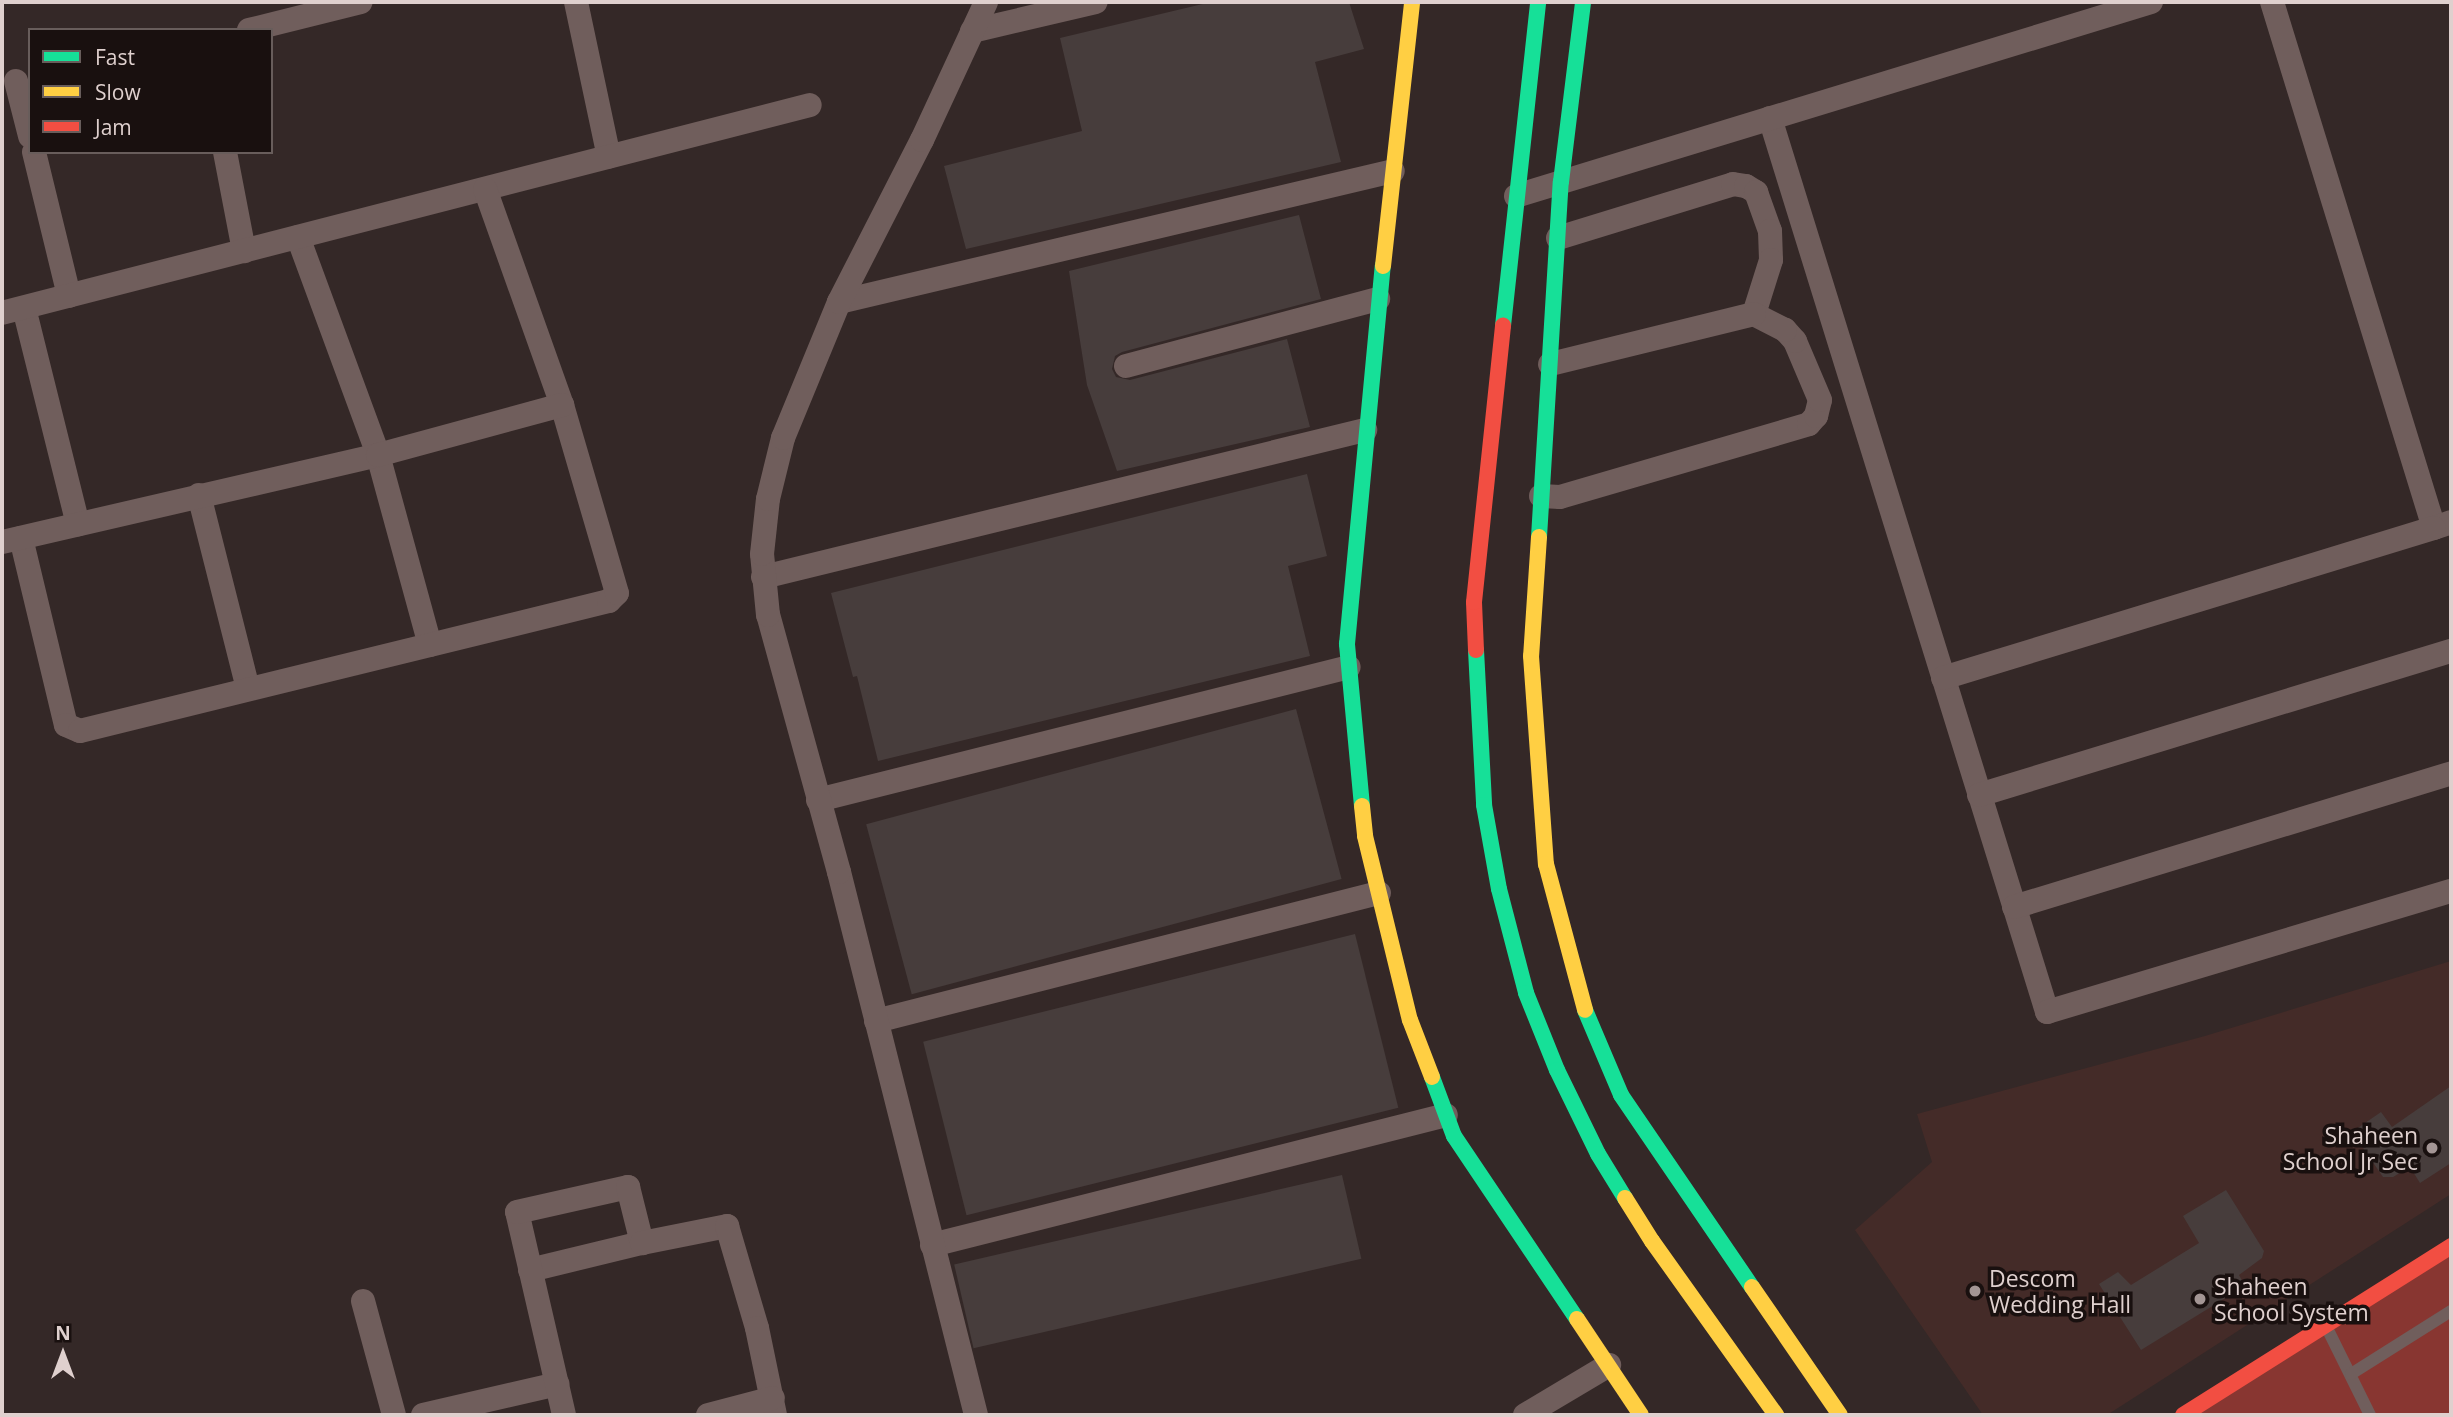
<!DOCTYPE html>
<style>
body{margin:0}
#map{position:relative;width:2453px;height:1417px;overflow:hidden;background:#342827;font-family:"Open Sans",sans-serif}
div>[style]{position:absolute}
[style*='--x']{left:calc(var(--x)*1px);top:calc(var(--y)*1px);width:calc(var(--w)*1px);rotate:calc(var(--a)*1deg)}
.built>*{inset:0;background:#442b28}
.forest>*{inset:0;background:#883631}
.building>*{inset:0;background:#473d3c;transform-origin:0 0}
.lane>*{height:12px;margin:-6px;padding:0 6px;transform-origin:6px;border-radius:6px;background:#705e5c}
.street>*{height:24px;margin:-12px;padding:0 12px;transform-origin:12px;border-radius:12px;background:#705e5c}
.fast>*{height:16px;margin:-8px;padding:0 8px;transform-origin:8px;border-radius:8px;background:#16e098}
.slow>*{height:16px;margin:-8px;padding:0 8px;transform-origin:8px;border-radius:8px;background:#ffcf43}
.jam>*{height:16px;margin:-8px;padding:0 8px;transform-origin:8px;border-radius:8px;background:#f24e42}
.dots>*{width:19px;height:19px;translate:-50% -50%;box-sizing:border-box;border:4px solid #19100f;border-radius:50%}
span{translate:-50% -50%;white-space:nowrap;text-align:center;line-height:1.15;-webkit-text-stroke:7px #19100f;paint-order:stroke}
.poi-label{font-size:23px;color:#dfd0ce}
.right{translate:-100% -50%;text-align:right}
.left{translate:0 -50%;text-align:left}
.frame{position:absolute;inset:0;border:4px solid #dfd0ce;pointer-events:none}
.legend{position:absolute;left:28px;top:28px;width:245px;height:126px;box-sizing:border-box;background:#19100f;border:2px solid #685d5b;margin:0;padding:9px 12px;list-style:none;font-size:21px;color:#dfd0ce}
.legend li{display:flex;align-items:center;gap:14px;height:35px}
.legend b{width:35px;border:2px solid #685d5b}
.north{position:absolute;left:28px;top:1319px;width:70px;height:70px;-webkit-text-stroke:5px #19100f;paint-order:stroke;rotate:0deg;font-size:19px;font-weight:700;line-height:28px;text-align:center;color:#dfd0ce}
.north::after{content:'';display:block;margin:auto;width:24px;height:32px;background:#dfd0ce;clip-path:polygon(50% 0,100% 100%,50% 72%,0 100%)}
</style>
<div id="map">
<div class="built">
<i style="clip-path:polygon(2451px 961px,2451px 1194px,2107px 1415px,1983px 1415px,1855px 1230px,1932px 1162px,1917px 1114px,2205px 1036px)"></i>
</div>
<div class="forest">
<i style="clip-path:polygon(2451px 1248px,2451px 1415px,2187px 1415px)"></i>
</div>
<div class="building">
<i style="clip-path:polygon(1211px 2px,1349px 2px,1364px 49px,1315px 62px,1341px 162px,966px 249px,944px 166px,1082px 131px,1060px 38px)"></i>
<i style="clip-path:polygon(1299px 215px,1321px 299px,1122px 352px,1115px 356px,1112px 369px,1116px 377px,1130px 380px,1287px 339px,1310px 427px,1117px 471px,1087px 385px,1069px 271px)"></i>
<i style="clip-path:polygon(1307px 474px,1327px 556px,1288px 566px,1310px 656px,878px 761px,857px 676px,853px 677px,831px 593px)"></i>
<i style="left:1296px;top:709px;width:176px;height:445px;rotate:75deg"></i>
<i style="left:1355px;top:934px;width:179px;height:445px;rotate:76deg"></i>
<i style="clip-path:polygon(2451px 1086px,2451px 1163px,2420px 1183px,2410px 1167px,2393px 1177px,2383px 1177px,2352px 1132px,2381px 1112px,2392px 1127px)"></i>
<i style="left:1342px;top:1175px;width:86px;height:398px;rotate:77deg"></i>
<i style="clip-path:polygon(2226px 1190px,2264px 1251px,2262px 1258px,2239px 1275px,2245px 1286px,2141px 1350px,2099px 1284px,2118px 1272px,2131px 1285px,2199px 1243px,2183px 1216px)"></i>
</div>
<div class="lane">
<i style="--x:2327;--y:1328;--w:97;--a:63.7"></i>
<i style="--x:2351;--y:1374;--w:118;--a:-32.2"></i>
</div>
<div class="street">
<i style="--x:576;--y:2;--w:158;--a:78"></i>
<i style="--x:2272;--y:2;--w:550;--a:72.88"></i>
<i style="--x:2434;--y:528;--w:18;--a:-19"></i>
<i style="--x:249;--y:30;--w:115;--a:-14"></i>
<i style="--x:972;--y:31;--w:127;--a:-13.2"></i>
<i style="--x:16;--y:81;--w:57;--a:75.7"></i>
<i style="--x:1770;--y:118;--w:936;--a:72.78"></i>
<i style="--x:2047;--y:1012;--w:422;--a:-16.7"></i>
<i style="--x:34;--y:152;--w:148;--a:76.3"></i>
<i style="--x:225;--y:152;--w:101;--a:79.1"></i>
<i style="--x:1516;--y:196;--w:664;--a:-16.99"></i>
<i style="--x:298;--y:237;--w:232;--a:69.8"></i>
<i style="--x:378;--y:455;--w:197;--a:74.7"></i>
<i style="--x:1558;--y:238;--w:183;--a:-17.1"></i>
<i style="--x:1733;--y:184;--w:13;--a:9"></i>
<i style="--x:1746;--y:186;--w:12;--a:31"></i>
<i style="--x:1756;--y:192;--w:41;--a:70.3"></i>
<i style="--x:1770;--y:231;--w:29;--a:88"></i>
<i style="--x:1771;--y:260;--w:57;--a:107.5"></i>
<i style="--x:839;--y:302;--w:569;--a:-13.3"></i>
<i style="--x:24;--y:308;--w:223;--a:76"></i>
<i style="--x:2;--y:313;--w:834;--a:-14.44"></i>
<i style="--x:1126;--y:366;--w:261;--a:-14.9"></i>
<i style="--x:199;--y:495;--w:200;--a:75.8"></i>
<i style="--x:1541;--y:496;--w:19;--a:3"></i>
<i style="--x:1560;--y:497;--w:259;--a:-16.3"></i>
<i style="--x:1809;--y:424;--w:11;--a:-49"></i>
<i style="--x:1816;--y:416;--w:16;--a:-76"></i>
<i style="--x:1820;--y:400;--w:64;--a:-113"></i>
<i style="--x:1795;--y:341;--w:15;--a:-132"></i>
<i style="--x:1785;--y:330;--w:35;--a:-153"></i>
<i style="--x:1754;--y:314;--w:210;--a:166.2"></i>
<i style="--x:21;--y:538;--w:192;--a:76.5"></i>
<i style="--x:66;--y:725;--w:15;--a:23"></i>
<i style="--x:80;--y:731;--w:545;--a:-13.81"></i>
<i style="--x:609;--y:601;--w:11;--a:-45"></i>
<i style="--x:617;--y:593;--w:196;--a:-106.3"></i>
<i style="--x:562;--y:405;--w:229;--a:-109.6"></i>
<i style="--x:2;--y:542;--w:386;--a:-13"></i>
<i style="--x:378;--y:455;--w:191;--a:-15.2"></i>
<i style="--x:763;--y:577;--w:620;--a:-13.72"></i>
<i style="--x:1943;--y:678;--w:513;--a:-16.99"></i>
<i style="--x:1979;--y:795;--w:493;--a:-17"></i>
<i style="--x:818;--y:800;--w:547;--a:-14.06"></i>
<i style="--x:2014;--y:907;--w:457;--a:-17"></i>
<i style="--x:876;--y:1021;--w:519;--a:-14.28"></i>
<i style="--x:932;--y:1245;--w:530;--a:-14.19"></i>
<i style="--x:530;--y:1270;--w:115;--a:-13.6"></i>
<i style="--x:363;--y:1301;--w:118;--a:74.8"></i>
<i style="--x:423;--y:1415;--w:138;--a:-13"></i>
<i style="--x:564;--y:1415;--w:208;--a:-103"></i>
<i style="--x:517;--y:1212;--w:114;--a:-12.7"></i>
<i style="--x:628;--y:1187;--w:58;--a:76"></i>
<i style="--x:642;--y:1243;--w:87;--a:-11.3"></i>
<i style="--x:727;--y:1226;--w:106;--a:73.6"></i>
<i style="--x:757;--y:1328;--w:89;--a:78.3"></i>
<i style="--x:708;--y:1415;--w:67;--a:-14.7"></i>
<i style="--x:976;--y:1415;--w:560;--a:-104.16"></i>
<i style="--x:839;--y:872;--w:267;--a:-105.4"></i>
<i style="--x:768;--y:615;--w:61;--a:-95.6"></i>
<i style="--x:762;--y:554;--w:55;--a:-83.8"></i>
<i style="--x:768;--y:499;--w:63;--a:-76.2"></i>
<i style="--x:783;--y:438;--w:147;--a:-67.6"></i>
<i style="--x:839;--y:302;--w:182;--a:-62.9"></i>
<i style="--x:922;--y:140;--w:152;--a:-65.1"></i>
<i style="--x:1525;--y:1415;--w:98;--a:-30.8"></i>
</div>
<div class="fast">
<i style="--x:1503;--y:326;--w:326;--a:-83.8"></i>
<i style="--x:1539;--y:537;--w:356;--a:-86.5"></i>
<i style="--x:1561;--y:182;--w:181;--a:-83"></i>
<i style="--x:1476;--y:650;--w:155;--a:87"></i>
<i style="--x:1484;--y:805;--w:85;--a:79.9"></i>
<i style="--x:1499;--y:889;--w:107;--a:75.4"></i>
<i style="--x:1526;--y:993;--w:83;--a:68.1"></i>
<i style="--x:1557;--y:1070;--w:93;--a:64"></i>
<i style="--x:1598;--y:1154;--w:52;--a:58.5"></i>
<i style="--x:1362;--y:806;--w:163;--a:-95.3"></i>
<i style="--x:1347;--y:644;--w:380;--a:-84.6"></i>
<i style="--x:1585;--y:1010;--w:92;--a:67"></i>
<i style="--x:1621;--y:1095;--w:232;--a:55.7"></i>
<i style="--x:1432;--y:1077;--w:63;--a:69.6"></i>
<i style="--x:1454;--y:1136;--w:220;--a:56.1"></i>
</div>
<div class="slow">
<i style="--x:1383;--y:266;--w:266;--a:-83.7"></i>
<i style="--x:1539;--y:537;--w:119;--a:93.8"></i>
<i style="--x:1531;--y:656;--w:209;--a:85.9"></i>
<i style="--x:1546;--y:864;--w:151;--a:75"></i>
<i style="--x:1362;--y:806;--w:30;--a:84"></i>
<i style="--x:1365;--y:836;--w:189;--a:76.3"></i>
<i style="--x:1410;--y:1020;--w:61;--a:68.9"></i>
<i style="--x:1625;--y:1198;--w:51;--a:57.9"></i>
<i style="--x:1652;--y:1241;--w:214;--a:54.5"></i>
<i style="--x:1752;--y:1287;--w:155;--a:55.5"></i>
<i style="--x:1577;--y:1319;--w:115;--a:56.3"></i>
</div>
<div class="jam">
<i style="--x:1476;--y:650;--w:48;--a:-92.4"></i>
<i style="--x:1474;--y:602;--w:278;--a:-84"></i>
<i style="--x:2183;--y:1415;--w:317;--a:-32.2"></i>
</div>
<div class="dots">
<i style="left:2432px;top:1148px;background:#a39594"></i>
<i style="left:1975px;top:1291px;background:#a39594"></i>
<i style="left:2200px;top:1299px;background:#a39594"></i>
</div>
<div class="poi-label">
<span class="right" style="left:2418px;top:1148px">Shaheen<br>School Jr Sec</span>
<span class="left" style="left:1989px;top:1291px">Descom<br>Wedding Hall</span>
<span class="left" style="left:2214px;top:1299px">Shaheen<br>School System</span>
</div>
<div class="frame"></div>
<ul class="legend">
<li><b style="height:9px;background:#16e098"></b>Fast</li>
<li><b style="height:9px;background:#ffcf43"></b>Slow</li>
<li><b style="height:9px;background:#f24e42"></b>Jam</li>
</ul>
<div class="north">N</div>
</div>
